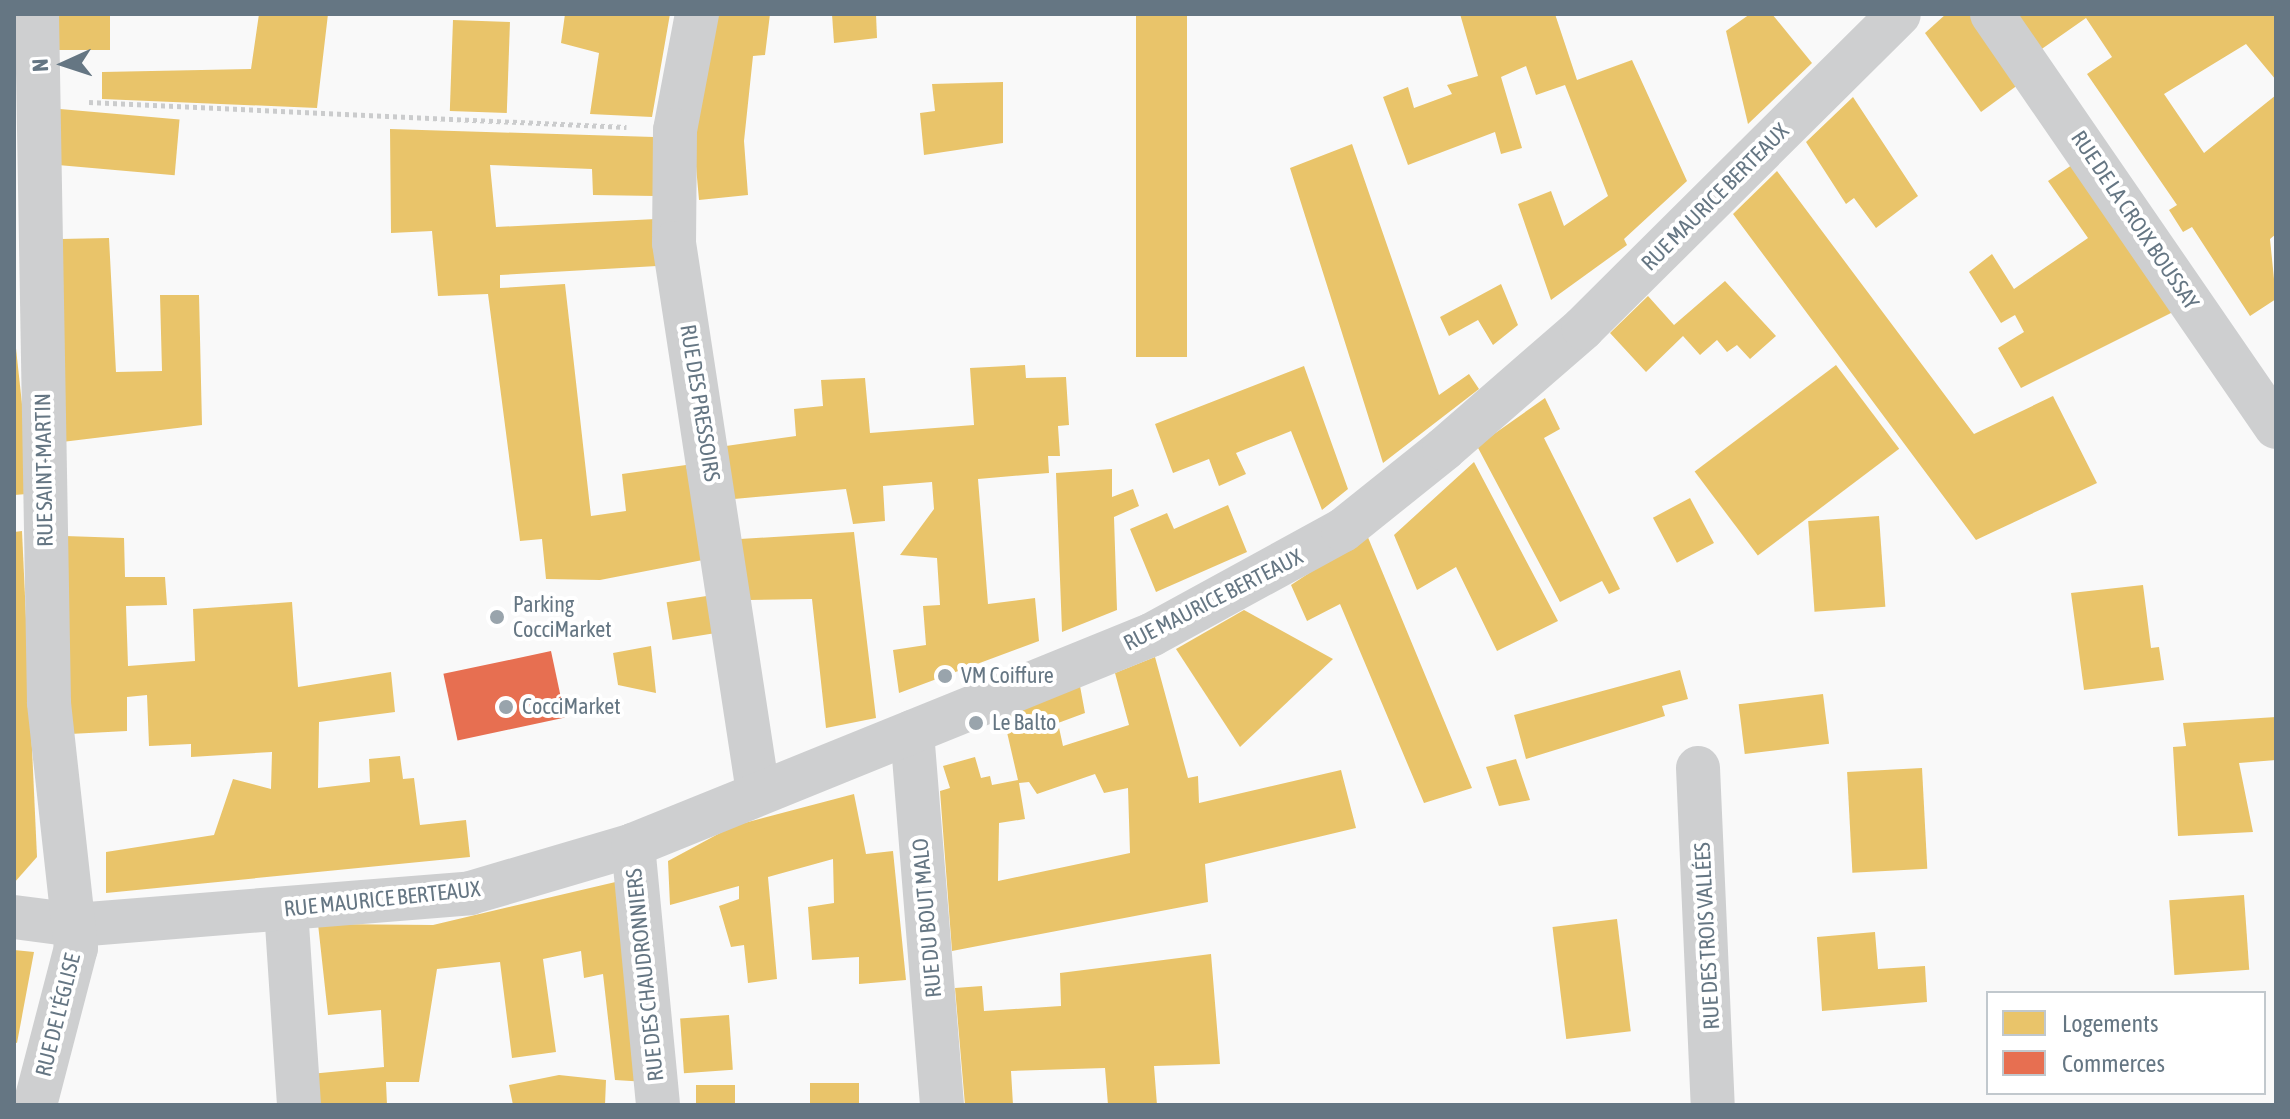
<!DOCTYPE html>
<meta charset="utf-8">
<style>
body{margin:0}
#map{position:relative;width:2290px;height:1119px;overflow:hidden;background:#f9f9f9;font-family:"Asap Condensed",sans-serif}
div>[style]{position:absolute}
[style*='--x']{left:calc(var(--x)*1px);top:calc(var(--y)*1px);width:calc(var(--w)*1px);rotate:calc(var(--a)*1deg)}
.homes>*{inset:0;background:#e9c46a;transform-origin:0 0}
.shops>*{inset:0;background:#e76f51;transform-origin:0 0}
.path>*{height:5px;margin-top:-2.5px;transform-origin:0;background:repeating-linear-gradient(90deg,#cbcccd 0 4px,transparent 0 8px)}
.street>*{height:44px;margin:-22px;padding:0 22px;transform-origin:22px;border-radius:22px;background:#cecfd0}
.dots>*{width:22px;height:22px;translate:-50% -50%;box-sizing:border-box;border:4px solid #fff;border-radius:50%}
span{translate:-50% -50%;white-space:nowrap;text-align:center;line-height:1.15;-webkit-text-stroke:8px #fff;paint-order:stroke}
.street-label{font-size:22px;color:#657683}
.poi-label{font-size:22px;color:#657683}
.left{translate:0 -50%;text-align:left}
.frame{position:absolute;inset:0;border:16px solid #657683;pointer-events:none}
.legend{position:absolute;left:1986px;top:991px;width:280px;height:104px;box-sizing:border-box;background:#fff;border:2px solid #c1c8cd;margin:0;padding:10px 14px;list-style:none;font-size:24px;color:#657683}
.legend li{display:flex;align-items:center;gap:16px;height:40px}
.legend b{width:40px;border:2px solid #c1c8cd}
.north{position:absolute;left:24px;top:24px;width:80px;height:80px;-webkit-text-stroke:6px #fff;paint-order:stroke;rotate:267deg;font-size:22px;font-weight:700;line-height:32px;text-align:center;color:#657683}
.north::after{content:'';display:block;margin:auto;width:28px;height:36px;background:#657683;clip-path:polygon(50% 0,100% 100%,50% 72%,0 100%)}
</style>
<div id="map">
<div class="homes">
<i style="left:58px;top:14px;width:52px;height:36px"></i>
<i style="clip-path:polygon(259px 14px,328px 14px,317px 108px,102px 99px,102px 72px,251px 69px)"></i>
<i style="clip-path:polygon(565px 14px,670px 14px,652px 117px,590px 114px,599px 53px,561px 43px)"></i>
<i style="clip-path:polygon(713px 14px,770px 14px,765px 55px,753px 56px,744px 141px,748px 195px,699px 200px,694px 144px)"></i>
<i style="clip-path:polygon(832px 14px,876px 14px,877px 38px,834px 43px)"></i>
<i style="left:1136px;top:14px;width:51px;height:343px"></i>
<i style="clip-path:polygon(1460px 14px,1555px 14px,1577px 80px,1632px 60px,1687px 181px,1624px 239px,1627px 245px,1551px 300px,1518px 204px,1551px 191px,1564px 226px,1608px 196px,1565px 85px,1536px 95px,1526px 66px,1501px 77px,1522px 148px,1501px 154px,1495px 132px,1408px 165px,1383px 97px,1408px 87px,1414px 108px,1452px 94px,1447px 85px,1478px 76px)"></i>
<i style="clip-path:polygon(1750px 14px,1772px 14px,1812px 63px,1748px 124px,1726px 31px)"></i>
<i style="clip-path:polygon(1946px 14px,1980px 14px,2026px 79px,1981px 112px,1925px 33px)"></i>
<i style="clip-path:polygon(2009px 14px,2276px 14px,2276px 80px,2246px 44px,2164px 94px,2204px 153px,2276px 95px,2276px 234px,2270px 239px,2276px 299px,2250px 316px,2192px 227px,2183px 232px,2169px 210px,2177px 205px,2087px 74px,2112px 57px,2086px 18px,2036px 53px)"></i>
<i style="left:453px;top:20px;width:57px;height:91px;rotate:2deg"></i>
<i style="clip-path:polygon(1003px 82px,1003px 143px,924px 155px,920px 113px,935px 111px,932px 84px)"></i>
<i style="clip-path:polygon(1853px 97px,1918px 196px,1876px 228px,1854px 198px,1846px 204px,1806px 142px)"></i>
<i style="left:60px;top:109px;width:120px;height:56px;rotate:5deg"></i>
<i style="clip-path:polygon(390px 129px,654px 137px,655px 196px,593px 195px,592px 169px,490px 165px,496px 227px,656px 219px,657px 266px,500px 275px,500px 288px,565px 284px,591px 516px,626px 511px,622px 474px,686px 465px,708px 559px,600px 580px,546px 579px,542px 539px,520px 541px,488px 294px,438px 296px,432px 231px,391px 233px)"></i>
<i style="clip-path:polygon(1352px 144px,1439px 395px,1469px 374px,1479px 389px,1383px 463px,1290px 168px)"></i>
<i style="clip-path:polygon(2081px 159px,2183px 307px,2021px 388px,1998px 348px,2024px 332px,2015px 315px,2001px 323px,1969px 272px,1992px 254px,2014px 289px,2088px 238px,2048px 181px)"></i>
<i style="clip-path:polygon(1777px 171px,1974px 434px,2053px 396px,2097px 483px,1976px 540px,1733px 214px)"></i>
<i style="clip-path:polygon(109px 238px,116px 372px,162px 371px,160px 295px,199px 295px,202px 425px,62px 442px,61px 239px)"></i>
<i style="clip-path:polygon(1725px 281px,1776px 336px,1750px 359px,1737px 345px,1727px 352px,1717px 340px,1700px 355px,1683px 336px,1646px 372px,1610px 333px,1648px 296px,1674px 325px)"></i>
<i style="clip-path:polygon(1501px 284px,1518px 325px,1493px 345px,1478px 320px,1449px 336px,1440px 317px)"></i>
<i style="clip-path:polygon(14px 330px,26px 441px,27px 494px,14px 495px)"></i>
<i style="clip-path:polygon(1025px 365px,1026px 378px,1066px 377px,1069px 425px,1058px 426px,1060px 456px,1048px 456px,1049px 473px,978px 479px,988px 604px,1035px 598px,1039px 641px,899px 693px,893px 650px,926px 645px,923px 606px,940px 605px,937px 558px,900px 555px,934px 509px,932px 482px,883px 486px,885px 521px,853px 524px,846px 489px,734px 499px,726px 446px,796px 436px,794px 409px,823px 406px,821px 380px,865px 378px,870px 433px,974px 425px,970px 368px)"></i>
<i style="left:1836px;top:365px;width:105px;height:177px;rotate:53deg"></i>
<i style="clip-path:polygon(1304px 366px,1348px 489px,1322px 510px,1291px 431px,1236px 453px,1246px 474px,1219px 486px,1209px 459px,1173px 473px,1155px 424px)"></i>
<i style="clip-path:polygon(1545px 398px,1560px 429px,1544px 438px,1620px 589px,1609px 594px,1602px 581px,1560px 602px,1477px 446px)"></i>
<i style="clip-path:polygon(1474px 462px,1558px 621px,1497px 651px,1456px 567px,1417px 590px,1394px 535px)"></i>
<i style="clip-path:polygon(1112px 469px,1112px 497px,1133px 489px,1139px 506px,1114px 517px,1117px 610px,1062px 632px,1056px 473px)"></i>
<i style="left:1690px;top:498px;width:51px;height:42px;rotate:62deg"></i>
<i style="clip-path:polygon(1228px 505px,1247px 552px,1156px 592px,1130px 529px,1167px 513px,1174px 529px)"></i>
<i style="left:1879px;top:516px;width:91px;height:71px;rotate:86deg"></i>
<i style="clip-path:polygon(22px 531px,37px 857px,14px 883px,14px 532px)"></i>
<i style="clip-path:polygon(854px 532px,876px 718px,826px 728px,812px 599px,749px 600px,740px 539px)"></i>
<i style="clip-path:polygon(1367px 535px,1472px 788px,1424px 803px,1340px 604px,1307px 621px,1291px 585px)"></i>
<i style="clip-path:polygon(65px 536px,124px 538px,125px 577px,165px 577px,167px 605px,126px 606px,128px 666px,195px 661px,193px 609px,292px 602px,298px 687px,391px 672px,395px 712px,319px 722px,318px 788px,370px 782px,369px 759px,400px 756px,403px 779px,414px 778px,420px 825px,466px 820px,470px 857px,106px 893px,106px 852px,214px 835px,233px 779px,271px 789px,272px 752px,191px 757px,191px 744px,149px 746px,147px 695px,127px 697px,127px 731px,70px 734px)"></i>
<i style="clip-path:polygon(2143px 585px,2151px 648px,2159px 647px,2164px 680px,2084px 690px,2071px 593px)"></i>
<i style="left:713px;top:595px;width:38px;height:47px;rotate:81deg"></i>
<i style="clip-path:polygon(1244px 610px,1333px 659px,1240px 747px,1176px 649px)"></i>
<i style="clip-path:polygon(651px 646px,656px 693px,618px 685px,613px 653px)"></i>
<i style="clip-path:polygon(evenodd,1155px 657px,1188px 778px,1198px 776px,1199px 803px,1341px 770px,1356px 828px,1205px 864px,1208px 902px,952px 951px,940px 791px,950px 788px,943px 766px,975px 757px,981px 778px,990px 776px,992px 785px,1018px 780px,1003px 715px,1080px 686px,1085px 713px,1058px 723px,1063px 746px,1129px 725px,1115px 673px,1155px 657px,1095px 774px,1104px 793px,1128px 788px,1130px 853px,998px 881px,999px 823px,1025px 819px,1019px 783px,1029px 782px,1037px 794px,1095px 774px)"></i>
<i style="clip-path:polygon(1680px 670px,1688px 699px,1662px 706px,1665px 716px,1526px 759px,1514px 715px)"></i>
<i style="left:1823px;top:694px;width:50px;height:85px;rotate:83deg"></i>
<i style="clip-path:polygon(2276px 717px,2276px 760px,2239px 763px,2253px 832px,2178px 836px,2173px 747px,2186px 746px,2183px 723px)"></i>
<i style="clip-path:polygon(1516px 759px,1530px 800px,1499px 806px,1486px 767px)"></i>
<i style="left:1922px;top:768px;width:101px;height:75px;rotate:87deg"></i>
<i style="clip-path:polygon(854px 794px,866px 854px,893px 851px,906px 980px,859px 984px,859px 957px,812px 960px,808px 907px,834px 903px,833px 859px,768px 877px,777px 979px,748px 983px,744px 945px,731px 947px,719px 906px,739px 899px,739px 886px,670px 905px,668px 861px,733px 826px)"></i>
<i style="clip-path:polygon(624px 880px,647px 1082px,615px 1080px,603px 974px,584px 978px,581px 951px,543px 959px,556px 1052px,512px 1058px,500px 962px,437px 969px,419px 1082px,386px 1082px,387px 1105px,312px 1105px,310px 1074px,384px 1067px,381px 1010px,328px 1015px,318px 924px,433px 925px)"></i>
<i style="left:2244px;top:895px;width:75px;height:75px;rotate:86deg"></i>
<i style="left:1617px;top:919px;width:113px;height:65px;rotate:83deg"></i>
<i style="clip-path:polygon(1875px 932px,1878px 969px,1925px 966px,1927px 1002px,1822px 1011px,1817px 937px)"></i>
<i style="clip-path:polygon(14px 950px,34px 952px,17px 1043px,14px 1042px)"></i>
<i style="clip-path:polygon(1211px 954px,1220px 1064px,1154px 1066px,1157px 1105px,1108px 1105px,1105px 1068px,1011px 1071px,1013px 1105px,965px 1105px,955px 988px,982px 986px,984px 1011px,1061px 1006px,1060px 973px)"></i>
<i style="left:729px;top:1015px;width:55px;height:49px;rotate:86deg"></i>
<i style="clip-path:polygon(559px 1075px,606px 1080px,605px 1105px,513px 1105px,509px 1085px)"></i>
<i style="left:859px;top:1083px;width:22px;height:49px;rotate:90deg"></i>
<i style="left:696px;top:1085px;width:39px;height:20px"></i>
</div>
<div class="shops">
<i style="left:551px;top:651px;width:68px;height:110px;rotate:78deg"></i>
</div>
<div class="path">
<i style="--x:89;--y:102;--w:538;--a:2.67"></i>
</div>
<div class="street">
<i style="--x:697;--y:14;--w:118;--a:100.7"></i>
<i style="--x:675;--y:130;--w:113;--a:90.5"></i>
<i style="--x:674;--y:243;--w:555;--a:81.3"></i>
<i style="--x:1992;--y:14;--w:501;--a:55.49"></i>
<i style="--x:912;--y:732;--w:374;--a:85.4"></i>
<i style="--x:1698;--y:768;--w:337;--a:87.5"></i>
<i style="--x:633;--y:845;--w:261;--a:84.5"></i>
<i style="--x:286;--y:909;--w:196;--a:86.2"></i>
<i style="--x:14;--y:917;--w:63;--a:7.4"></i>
<i style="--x:76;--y:925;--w:395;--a:-4.6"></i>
<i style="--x:470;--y:893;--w:170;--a:-16.4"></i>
<i style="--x:633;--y:845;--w:559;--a:-22.07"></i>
<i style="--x:1151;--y:635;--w:219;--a:-28.7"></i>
<i style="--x:1343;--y:530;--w:129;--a:-38.7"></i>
<i style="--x:1444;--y:449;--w:184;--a:-41"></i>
<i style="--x:1583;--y:328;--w:445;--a:-44.8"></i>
<i style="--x:35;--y:1105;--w:162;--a:-75.4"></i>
<i style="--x:76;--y:948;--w:247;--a:-96.3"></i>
<i style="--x:49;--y:702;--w:688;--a:-91"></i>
</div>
<div class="dots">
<i style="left:497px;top:617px;background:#99a4ac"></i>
<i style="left:945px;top:676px;background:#99a4ac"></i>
<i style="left:506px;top:707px;background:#99a4ac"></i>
<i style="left:976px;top:723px;background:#99a4ac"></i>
</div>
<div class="street-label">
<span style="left:1715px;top:197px;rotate:-45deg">RUE MAURICE BERTEAUX</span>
<span style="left:2135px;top:220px;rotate:56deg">RUE DE LA CROIX BOUSSAY</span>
<span style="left:700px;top:403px;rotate:81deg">RUE DES PRESSOIRS</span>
<span style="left:44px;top:470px;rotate:-91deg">RUE SAINT-MARTIN</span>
<span style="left:1213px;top:600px;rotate:-27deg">RUE MAURICE BERTEAUX</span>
<span style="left:382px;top:899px;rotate:-6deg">RUE MAURICE BERTEAUX</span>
<span style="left:927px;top:918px;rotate:-95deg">RUE DU BOUT MALO</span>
<span style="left:1707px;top:936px;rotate:-93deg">RUE DES TROIS VALLÉES</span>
<span style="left:645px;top:975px;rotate:-96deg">RUE DES CHAUDRONNIERS</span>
<span style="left:58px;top:1015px;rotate:-76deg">RUE DE L'ÉGLISE</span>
</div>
<div class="poi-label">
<span class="left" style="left:513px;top:617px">Parking<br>CocciMarket</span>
<span class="left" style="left:961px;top:676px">VM Coiffure</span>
<span class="left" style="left:522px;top:707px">CocciMarket</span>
<span class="left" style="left:992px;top:723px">Le Balto</span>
</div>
<div class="frame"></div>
<ul class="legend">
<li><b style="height:22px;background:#e9c46a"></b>Logements</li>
<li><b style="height:22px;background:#e76f51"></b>Commerces</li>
</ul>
<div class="north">N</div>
</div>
